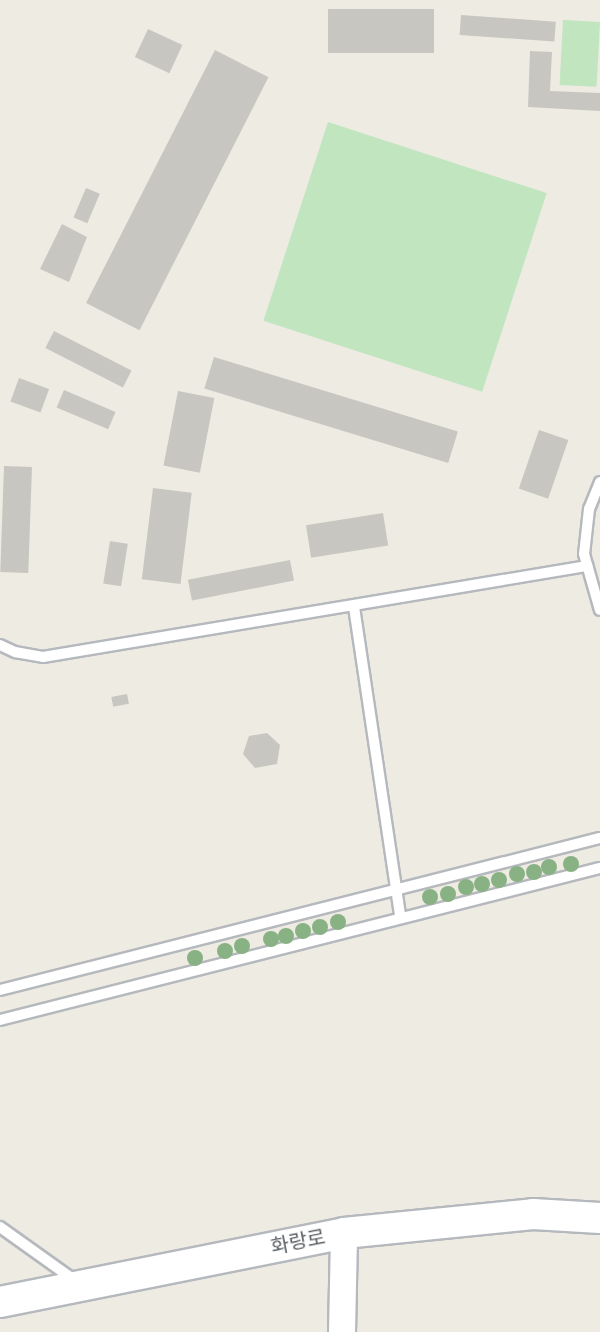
<!DOCTYPE html>
<meta charset="utf-8">
<style>
body{margin:0}
#map{position:relative;width:600px;height:1332px;overflow:hidden;background:#eeebe3;font-family:"Public Sans","Noto Sans KR",sans-serif}
div>[style]{position:absolute}
[style*='--x']{left:calc(var(--x)*1px);top:calc(var(--y)*1px);width:calc(var(--w)*1px);rotate:calc(var(--a)*1deg)}
.green>*{inset:0;background:#c0e5bf;transform-origin:0 0}
.building>*{inset:0;background:#c8c6c0;transform-origin:0 0}
.roads{filter:drop-shadow(2px 0 #b5b9bd) drop-shadow(-2px 0 #b5b9bd) drop-shadow(0 2px #b5b9bd) drop-shadow(0 -2px #b5b9bd)}
.service>*{height:10px;margin:-5px;padding:0 5px;transform-origin:5px;border-radius:5px;background:#fff}
.tertiary>*{height:26px;margin:-13px;padding:0 13px;transform-origin:13px;border-radius:13px;background:#fff}
.secondary>*{height:30px;margin:-15px;padding:0 15px;transform-origin:15px;border-radius:15px;background:#fff}
.trees>*{width:16px;height:16px;margin:-8px;border-radius:50%;background:#88b184}
span{translate:-50% -50%;white-space:nowrap;text-align:center;line-height:1.15;-webkit-text-stroke:4.5px #fff;paint-order:stroke}
.street-label{font-size:20px;color:#5b5f63}
</style>
<div id="map">
<div class="green">
<i style="left:563px;top:20px;width:37px;height:65px;rotate:3deg"></i>
<i style="left:328px;top:122px;width:230px;height:209px;rotate:18deg"></i>
</div>
<div class="building">
<i style="left:328px;top:9px;width:106px;height:44px"></i>
<i style="left:461px;top:15px;width:95px;height:20px;rotate:4deg"></i>
<i style="left:148px;top:29px;width:38px;height:31px;rotate:25deg"></i>
<i style="left:215px;top:50px;width:60px;height:284px;rotate:27deg"></i>
<i style="clip-path:polygon(530px 51px,552px 52px,550px 91px,600px 93px,600px 111px,528px 107px)"></i>
<i style="left:86px;top:188px;width:15px;height:32px;rotate:23deg"></i>
<i style="clip-path:polygon(62px 224px,87px 237px,69px 282px,40px 269px)"></i>
<i style="left:54px;top:331px;width:87px;height:19px;rotate:27deg"></i>
<i style="left:214px;top:357px;width:255px;height:33px;rotate:17deg"></i>
<i style="left:19px;top:378px;width:32px;height:25px;rotate:20deg"></i>
<i style="left:64px;top:390px;width:56px;height:19px;rotate:23deg"></i>
<i style="left:178px;top:391px;width:37px;height:76px;rotate:11deg"></i>
<i style="left:539px;top:430px;width:31px;height:62px;rotate:19deg"></i>
<i style="left:4px;top:466px;width:28px;height:106px;rotate:2deg"></i>
<i style="left:153px;top:488px;width:39px;height:92px;rotate:7deg"></i>
<i style="left:383px;top:513px;width:33px;height:78px;rotate:81deg"></i>
<i style="left:110px;top:541px;width:18px;height:43px;rotate:9deg"></i>
<i style="left:290px;top:560px;width:21px;height:104px;rotate:79deg"></i>
<i style="left:127px;top:694px;width:10px;height:16px;rotate:79deg"></i>
<i style="clip-path:polygon(267px 733px,280px 745px,277px 764px,255px 768px,243px 754px,249px 736px)"></i>
</div>
<div class="roads">
<div class="service">
<i style="--x:600;--y:482;--w:29;--a:112"></i>
<i style="--x:589;--y:509;--w:45;--a:96.3"></i>
<i style="--x:584;--y:554;--w:58;--a:74.1"></i>
<i style="--x:354;--y:607;--w:312;--a:81.5"></i>
<i style="--x:0;--y:645;--w:17;--a:25"></i>
<i style="--x:15;--y:652;--w:28;--a:10"></i>
<i style="--x:43;--y:657;--w:552;--a:-9.5"></i>
<i style="--x:0;--y:990;--w:619;--a:-14.22"></i>
<i style="--x:0;--y:1020;--w:619;--a:-14.22"></i>
<i style="--x:0;--y:1227;--w:95;--a:35.5"></i>
</div>
<div class="tertiary">
<i style="--x:342;--y:1332;--w:99;--a:-88.8"></i>
</div>
<div class="secondary">
<i style="--x:0;--y:1302;--w:351;--a:-11.3"></i>
<i style="--x:344;--y:1233;--w:190;--a:-5.7"></i>
<i style="--x:533;--y:1214;--w:67;--a:3.4"></i>
</div>
</div>
<div class="trees">
<i style="left:571px;top:864px"></i>
<i style="left:549px;top:867px"></i>
<i style="left:534px;top:872px"></i>
<i style="left:517px;top:874px"></i>
<i style="left:499px;top:880px"></i>
<i style="left:482px;top:884px"></i>
<i style="left:466px;top:887px"></i>
<i style="left:448px;top:894px"></i>
<i style="left:430px;top:897px"></i>
<i style="left:338px;top:922px"></i>
<i style="left:320px;top:927px"></i>
<i style="left:303px;top:931px"></i>
<i style="left:286px;top:936px"></i>
<i style="left:271px;top:939px"></i>
<i style="left:242px;top:946px"></i>
<i style="left:225px;top:951px"></i>
<i style="left:195px;top:958px"></i>
</div>
<div class="street-label">
<span style="left:298px;top:1242px;rotate:-11deg">화랑로</span>
</div>
</div>
